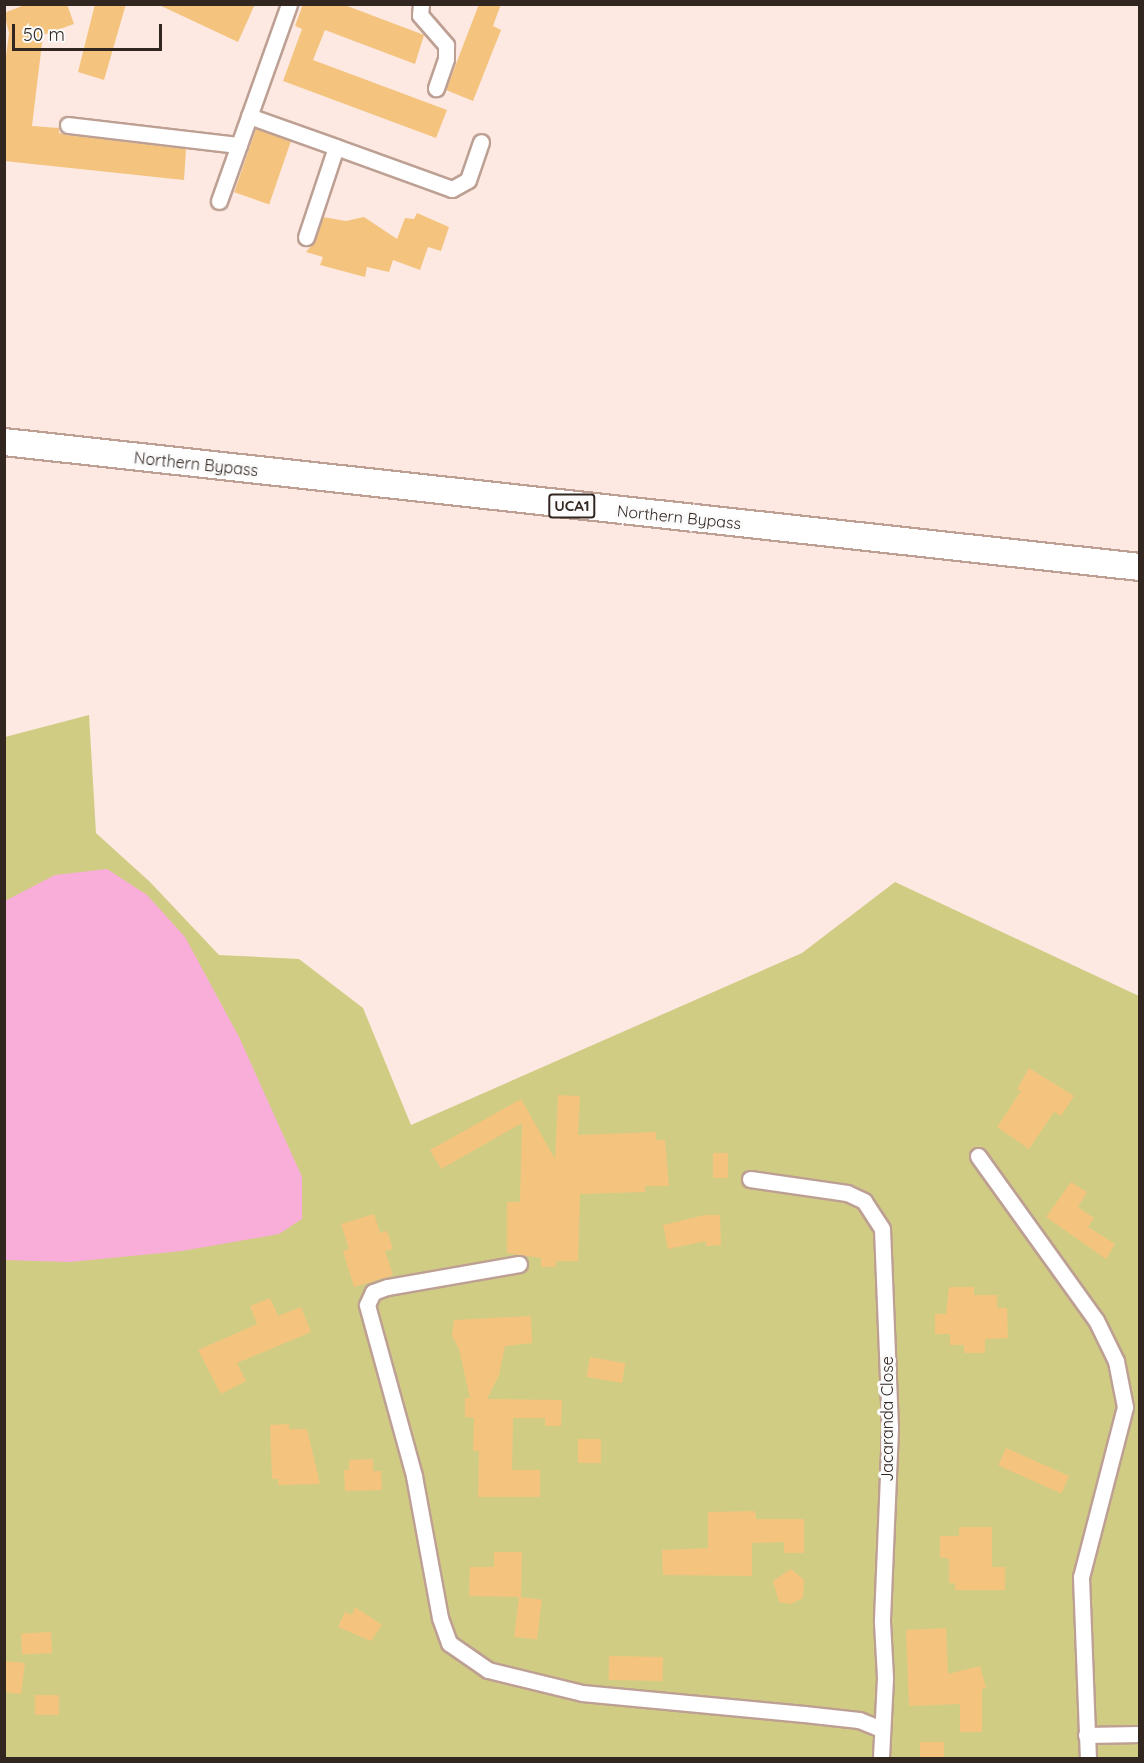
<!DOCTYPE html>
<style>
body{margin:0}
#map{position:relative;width:1144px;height:1763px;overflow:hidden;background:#fde9e1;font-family:Quicksand,sans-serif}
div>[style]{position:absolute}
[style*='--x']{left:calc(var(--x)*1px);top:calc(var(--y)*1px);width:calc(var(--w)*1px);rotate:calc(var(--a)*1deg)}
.green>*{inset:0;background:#d1cc84}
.water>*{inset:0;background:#f9aed9}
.building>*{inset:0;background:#f4c47f;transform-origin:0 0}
.roads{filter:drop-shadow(2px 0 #bda093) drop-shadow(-2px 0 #bda093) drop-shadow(0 2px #bda093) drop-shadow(0 -2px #bda093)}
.street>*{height:15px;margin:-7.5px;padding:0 7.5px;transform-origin:7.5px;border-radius:7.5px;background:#fff}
.primary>*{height:26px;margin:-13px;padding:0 13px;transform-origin:13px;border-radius:13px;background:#fff}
span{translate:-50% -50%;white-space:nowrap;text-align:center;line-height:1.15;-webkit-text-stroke:6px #fbfbfb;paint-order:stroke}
.shield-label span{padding:2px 4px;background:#fbfbfb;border:2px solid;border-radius:4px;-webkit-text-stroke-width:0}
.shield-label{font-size:15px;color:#322621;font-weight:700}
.street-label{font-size:16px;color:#322621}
.frame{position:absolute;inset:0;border:6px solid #322621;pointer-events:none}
.scale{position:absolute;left:12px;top:24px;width:150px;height:27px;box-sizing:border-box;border:3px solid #322621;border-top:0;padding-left:8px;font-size:18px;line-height:21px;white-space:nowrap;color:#322621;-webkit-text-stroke:4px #fbfbfb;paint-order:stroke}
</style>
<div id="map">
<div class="green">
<i style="clip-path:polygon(89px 715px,96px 833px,150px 882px,219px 955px,299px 959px,363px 1008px,411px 1125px,802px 953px,895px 882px,1139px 996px,1139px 1758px,5px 1758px,5px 737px)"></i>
</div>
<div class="water">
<i style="clip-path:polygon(107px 869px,147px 895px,185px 937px,239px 1037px,302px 1177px,302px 1219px,279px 1234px,182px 1251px,70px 1262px,5px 1260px,5px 901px,55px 875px)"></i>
</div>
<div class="building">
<i style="clip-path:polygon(27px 4px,67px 4px,74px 24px,43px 35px,32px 126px,59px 128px,59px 133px,67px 135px,186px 149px,184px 180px,4px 161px,4px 72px,9px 33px,4px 13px)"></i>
<i style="clip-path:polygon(95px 4px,126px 4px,104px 80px,78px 72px)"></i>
<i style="clip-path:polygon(157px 4px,255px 4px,238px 42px)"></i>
<i style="clip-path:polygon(303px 4px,342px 4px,424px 35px,415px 64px,325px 30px,313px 60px,447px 110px,436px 138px,283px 81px,302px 29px,295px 26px)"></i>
<i style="clip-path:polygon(479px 4px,501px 4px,493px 26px,501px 30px,473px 101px,446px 90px)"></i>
<i style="left:256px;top:129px;width:37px;height:67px;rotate:19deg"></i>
<i style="clip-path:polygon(417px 213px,449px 227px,441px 251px,428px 247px,420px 270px,393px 260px,389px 272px,367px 267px,365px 277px,320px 265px,323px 257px,306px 252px,315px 241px,323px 217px,346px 221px,364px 217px,397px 239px,405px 218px,414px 219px)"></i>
<i style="clip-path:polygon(1029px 1068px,1074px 1096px,1061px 1116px,1054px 1112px,1029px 1149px,997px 1127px,1021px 1091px,1017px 1089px)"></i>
<i style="clip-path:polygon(558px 1095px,580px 1096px,578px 1135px,656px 1132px,656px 1140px,665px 1140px,669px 1186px,645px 1186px,645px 1192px,580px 1194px,578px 1261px,556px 1261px,556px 1267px,541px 1267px,541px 1258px,507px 1253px,507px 1202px,520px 1202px,522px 1123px,441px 1169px,430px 1150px,521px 1099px,555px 1159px)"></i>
<i style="left:713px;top:1153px;width:15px;height:25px"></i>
<i style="clip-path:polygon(1071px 1182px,1087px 1192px,1078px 1207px,1094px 1218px,1088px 1227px,1115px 1244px,1106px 1259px,1046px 1217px)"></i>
<i style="clip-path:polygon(374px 1214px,380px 1233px,387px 1231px,393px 1249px,385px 1251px,393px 1275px,354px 1287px,343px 1251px,349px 1249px,341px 1224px)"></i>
<i style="clip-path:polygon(705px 1215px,720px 1215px,721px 1245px,706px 1246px,706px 1241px,668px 1249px,663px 1225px)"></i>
<i style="clip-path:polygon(949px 1287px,974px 1287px,974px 1295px,997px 1295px,997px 1308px,1007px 1308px,1008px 1338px,985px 1339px,985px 1353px,964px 1353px,964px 1345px,950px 1345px,950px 1334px,935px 1334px,935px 1314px,946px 1314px)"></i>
<i style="clip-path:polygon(270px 1298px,278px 1316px,301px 1307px,311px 1332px,237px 1363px,246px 1381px,221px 1394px,198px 1350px,257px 1324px,250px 1306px)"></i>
<i style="clip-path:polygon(531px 1316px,532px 1343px,505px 1346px,499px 1375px,487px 1399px,562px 1400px,561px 1426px,545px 1426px,545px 1418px,513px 1418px,512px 1470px,540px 1470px,540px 1497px,478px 1497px,479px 1451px,473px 1451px,474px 1418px,465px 1417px,465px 1398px,470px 1398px,459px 1349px,452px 1336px,454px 1320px)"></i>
<i style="left:590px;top:1357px;width:36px;height:20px;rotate:10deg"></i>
<i style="clip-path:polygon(289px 1424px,289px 1429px,307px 1429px,320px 1484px,278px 1485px,278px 1479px,272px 1479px,270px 1425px)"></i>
<i style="left:578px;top:1439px;width:23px;height:24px"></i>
<i style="left:1006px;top:1448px;width:69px;height:19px;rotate:24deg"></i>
<i style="clip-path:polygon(373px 1459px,373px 1471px,381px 1471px,382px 1490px,345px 1491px,344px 1470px,349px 1470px,349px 1460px)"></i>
<i style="clip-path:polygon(755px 1511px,756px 1519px,804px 1519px,804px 1553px,784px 1553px,784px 1542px,752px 1543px,752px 1576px,663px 1575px,662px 1550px,708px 1548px,708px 1512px)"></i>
<i style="clip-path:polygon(959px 1527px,992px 1527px,992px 1567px,1005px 1567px,1005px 1590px,955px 1590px,955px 1583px,949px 1583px,949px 1559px,940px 1557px,940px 1536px,959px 1536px)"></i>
<i style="clip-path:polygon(494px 1552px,522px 1552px,521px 1597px,469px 1596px,470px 1567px,494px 1567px)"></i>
<i style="clip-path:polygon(791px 1569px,804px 1580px,803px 1598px,791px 1604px,779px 1602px,773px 1581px)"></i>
<i style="left:519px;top:1597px;width:23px;height:40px;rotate:7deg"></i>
<i style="clip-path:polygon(355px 1607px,382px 1625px,371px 1641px,338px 1627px,345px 1612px,352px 1615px)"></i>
<i style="clip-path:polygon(946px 1628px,948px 1674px,980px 1666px,986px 1688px,982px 1689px,982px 1732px,960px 1732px,960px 1704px,909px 1706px,906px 1630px)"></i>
<i style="left:51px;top:1632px;width:21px;height:30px;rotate:87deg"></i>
<i style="left:609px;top:1656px;width:54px;height:24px;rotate:1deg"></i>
<i style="clip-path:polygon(4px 1661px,25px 1663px,21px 1694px,4px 1692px)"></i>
<i style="left:35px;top:1695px;width:24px;height:20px"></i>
<i style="left:920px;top:1742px;width:24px;height:16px"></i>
</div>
<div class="roads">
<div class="street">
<i style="--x:421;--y:4;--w:11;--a:95"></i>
<i style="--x:420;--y:15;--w:40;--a:49"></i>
<i style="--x:446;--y:45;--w:14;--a:90"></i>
<i style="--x:446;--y:59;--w:31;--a:109"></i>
<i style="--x:249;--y:116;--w:92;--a:19.6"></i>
<i style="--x:336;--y:147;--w:95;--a:108.4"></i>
<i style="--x:68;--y:125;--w:172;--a:6.7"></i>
<i style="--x:336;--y:147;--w:123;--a:19.9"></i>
<i style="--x:452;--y:189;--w:18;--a:-29"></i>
<i style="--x:468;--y:180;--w:40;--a:-71.1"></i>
<i style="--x:219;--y:201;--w:209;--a:-70.4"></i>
<i style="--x:978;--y:1156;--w:202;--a:54.3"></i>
<i style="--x:1096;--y:1320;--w:46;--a:64"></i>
<i style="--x:1116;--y:1361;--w:47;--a:78.9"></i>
<i style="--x:1125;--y:1407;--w:176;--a:104.5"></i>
<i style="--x:1081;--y:1577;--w:181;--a:87.8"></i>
<i style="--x:750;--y:1179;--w:98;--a:8.2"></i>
<i style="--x:847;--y:1193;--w:19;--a:25"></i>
<i style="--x:864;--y:1201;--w:33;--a:57"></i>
<i style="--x:882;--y:1229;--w:199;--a:87.7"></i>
<i style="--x:890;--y:1428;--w:194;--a:92.4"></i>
<i style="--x:882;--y:1622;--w:56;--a:86.9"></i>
<i style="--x:885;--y:1678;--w:80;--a:92.9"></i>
<i style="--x:519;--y:1264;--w:134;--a:170.1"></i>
<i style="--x:387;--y:1287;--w:15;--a:160"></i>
<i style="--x:373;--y:1292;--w:14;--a:115"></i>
<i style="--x:367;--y:1305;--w:177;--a:74.6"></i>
<i style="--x:414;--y:1476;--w:144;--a:79.6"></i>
<i style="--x:440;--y:1618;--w:27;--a:70"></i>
<i style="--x:449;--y:1643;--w:47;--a:34.7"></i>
<i style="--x:488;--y:1670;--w:97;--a:13.7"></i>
<i style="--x:582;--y:1693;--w:223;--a:5.4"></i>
<i style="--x:804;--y:1714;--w:55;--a:6.2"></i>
<i style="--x:859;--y:1720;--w:24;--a:22"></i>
<i style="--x:1086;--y:1735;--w:54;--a:-1.1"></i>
</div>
<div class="primary">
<i style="--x:4;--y:442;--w:1143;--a:6.28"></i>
</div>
</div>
<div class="shield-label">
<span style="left:572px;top:506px">UCA1</span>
</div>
<div class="street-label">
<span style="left:196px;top:464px;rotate:6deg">Northern Bypass</span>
<span style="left:679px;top:517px;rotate:6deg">Northern Bypass</span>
<span style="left:887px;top:1419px;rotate:-90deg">Jacaranda Close</span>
</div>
<div class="frame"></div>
<div class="scale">50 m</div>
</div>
